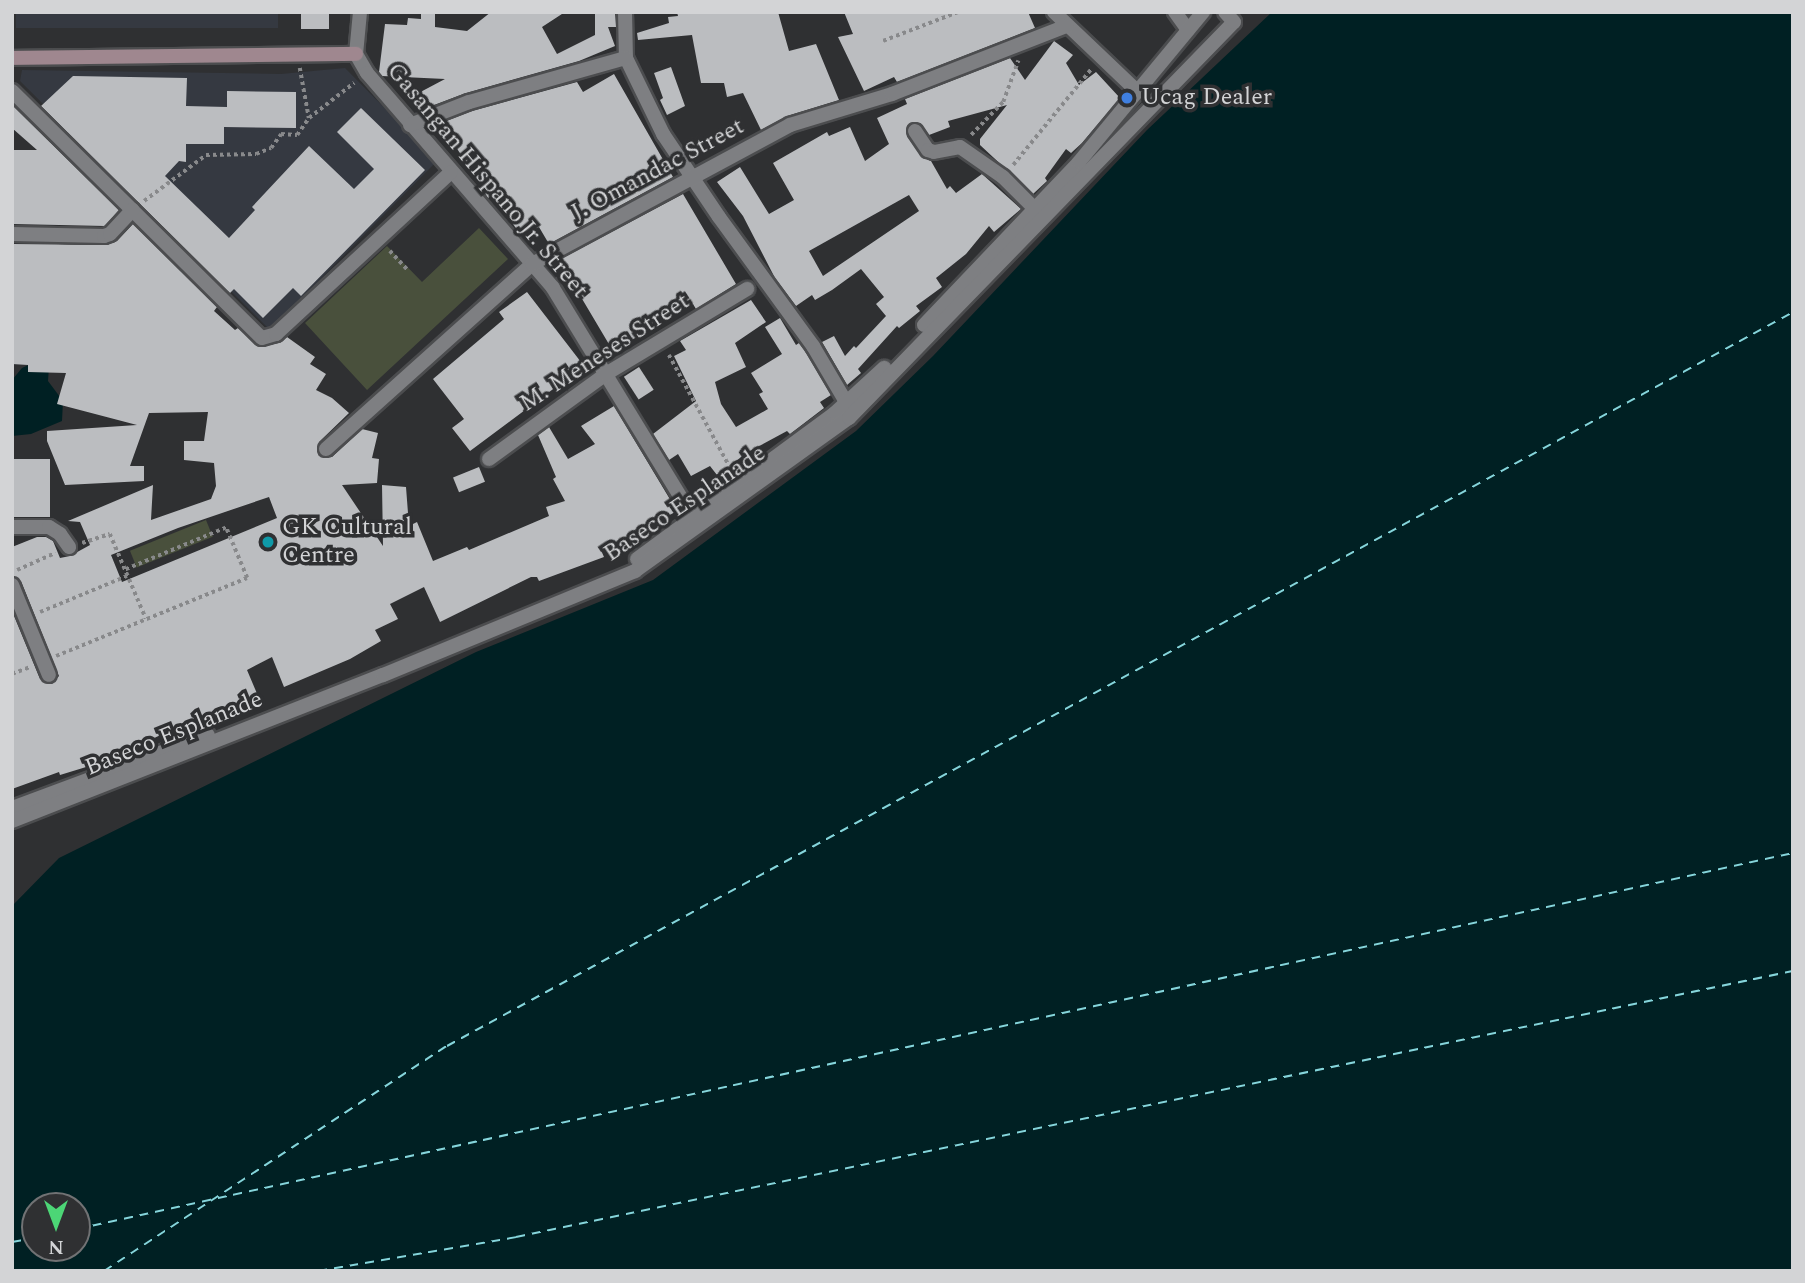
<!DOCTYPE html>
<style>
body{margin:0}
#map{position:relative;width:1805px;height:1283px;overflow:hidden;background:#2f3032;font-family:Spectral,serif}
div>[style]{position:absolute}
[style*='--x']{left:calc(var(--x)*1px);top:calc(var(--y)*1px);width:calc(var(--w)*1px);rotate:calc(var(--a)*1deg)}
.built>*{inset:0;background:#353941;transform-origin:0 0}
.green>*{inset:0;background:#49503c;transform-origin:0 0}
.water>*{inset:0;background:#002023}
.ferry>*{height:2px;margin-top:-1px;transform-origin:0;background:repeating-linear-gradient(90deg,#85d5db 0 9px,transparent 0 16px)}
.building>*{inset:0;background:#bbbdc0;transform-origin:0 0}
.path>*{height:3.5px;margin-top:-1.75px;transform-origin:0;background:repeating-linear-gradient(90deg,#88898b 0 3.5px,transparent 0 7px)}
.roads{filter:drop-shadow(2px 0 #4c4d4f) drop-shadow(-2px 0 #4c4d4f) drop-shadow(0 2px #4c4d4f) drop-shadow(0 -2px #4c4d4f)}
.street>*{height:14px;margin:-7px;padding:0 7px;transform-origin:7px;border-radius:7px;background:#7e7f82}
.secondary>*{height:14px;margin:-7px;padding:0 7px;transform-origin:7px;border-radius:7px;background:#9f878f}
.dots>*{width:19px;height:19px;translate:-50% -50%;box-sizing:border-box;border:4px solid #2f3032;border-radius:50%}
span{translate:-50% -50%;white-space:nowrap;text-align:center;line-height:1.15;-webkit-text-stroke:7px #2f3032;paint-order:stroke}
.poi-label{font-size:24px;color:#d3d4d6}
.left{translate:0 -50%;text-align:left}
.street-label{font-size:24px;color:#d3d4d6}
.frame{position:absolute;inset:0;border:14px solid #d3d4d6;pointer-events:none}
.north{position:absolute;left:21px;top:1192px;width:70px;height:70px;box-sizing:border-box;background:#2f3032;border:2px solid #717274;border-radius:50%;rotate:180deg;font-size:19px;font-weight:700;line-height:28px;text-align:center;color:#d3d4d6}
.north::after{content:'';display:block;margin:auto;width:24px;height:32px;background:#4cd676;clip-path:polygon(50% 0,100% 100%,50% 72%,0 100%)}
</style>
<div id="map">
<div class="built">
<i style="left:16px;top:12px;width:262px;height:16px"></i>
<i style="clip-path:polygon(345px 68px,437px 161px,270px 330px,20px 81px,22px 70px,281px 74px)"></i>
</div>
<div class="green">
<i style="clip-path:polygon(479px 228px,508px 259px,367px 390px,305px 323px,387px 246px,422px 282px)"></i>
<i style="left:206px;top:520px;width:18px;height:82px;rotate:68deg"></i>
</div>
<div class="water">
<i style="clip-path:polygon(evenodd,1272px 12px,1793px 12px,1793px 1271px,12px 1271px,12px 906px,59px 858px,476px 652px,653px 580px,856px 431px,933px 356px,1147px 130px,1272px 12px,35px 1206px,77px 1206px,77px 1248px,35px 1248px,35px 1206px)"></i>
<i style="clip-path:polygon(41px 359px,49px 367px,48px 381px,63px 401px,62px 421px,31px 434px,12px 436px,12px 380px,22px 368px)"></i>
</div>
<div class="ferry">
<i style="--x:77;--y:1229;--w:1757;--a:-12.36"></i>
<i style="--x:12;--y:1242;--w:23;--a:-10"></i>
<i style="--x:104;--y:1271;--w:410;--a:-33.3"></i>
<i style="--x:447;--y:1046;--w:1533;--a:-28.6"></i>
<i style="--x:318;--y:1271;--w:201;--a:-9.7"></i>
<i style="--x:516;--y:1237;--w:1304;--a:-11.77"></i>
</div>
<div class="building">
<i style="left:301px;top:12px;width:28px;height:17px"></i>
<i style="clip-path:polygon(421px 12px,435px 12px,435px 27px,467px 31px,491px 12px,565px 12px,542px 27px,557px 54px,595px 35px,595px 12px,615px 12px,616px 27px,608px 27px,615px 46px,579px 61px,466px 93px,418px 111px,411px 97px,445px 79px,382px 76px,379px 72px,385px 24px,407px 25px,408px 18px,421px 19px)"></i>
<i style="clip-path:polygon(677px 12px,778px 12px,789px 51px,816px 44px,839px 100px,787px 116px,761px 130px,743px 93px,727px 97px,724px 83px,701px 83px,692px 35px,638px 40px,637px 33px,669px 23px,668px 17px,678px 16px)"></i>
<i style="clip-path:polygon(844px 12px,1028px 12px,1035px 28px,897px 82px,894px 77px,864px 91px,838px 37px,853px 34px)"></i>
<i style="clip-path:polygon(evenodd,1054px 41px,1073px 55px,1066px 63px,1079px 85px,1096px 72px,1120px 98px,1082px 143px,1071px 153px,1066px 149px,1045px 178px,1047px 181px,1033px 194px,980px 145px,980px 139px,1007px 105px,948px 121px,950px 127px,929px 135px,920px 123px,909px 124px,907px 136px,921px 156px,931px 161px,947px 189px,950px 186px,956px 193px,982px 174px,1021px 209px,994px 232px,989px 226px,966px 254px,936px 278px,942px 287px,916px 306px,920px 311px,899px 328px,897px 326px,858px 369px,861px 373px,847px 385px,822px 342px,834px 336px,845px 356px,854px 346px,856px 348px,886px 316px,876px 304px,884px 297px,861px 269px,832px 290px,815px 300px,812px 295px,796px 306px,775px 278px,743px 216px,717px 182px,740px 167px,769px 214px,794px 200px,773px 163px,827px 132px,829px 136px,850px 127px,865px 161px,889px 144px,877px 118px,907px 104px,905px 99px,1010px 58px,1025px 80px,1054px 41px,909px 195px,919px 211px,823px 276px,809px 251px,909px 195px)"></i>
<i style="clip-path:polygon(671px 67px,685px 106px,667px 115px,660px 100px,663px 98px,654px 73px)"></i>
<i style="clip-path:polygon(614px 74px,673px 177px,549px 244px,539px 227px,522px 237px,493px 195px,488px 198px,441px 123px,472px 111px,577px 82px,583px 92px)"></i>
<i style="clip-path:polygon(73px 76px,187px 78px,186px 106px,227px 107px,227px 91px,296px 92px,296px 128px,224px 127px,224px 144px,186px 144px,186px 162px,179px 161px,165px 176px,229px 238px,255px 210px,252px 207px,309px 146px,354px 189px,374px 169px,337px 132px,361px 108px,425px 170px,301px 296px,293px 288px,263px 318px,234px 289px,230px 293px,41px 106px)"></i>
<i style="clip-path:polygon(12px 105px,119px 210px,105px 226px,13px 224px,12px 150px,37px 150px,12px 128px)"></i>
<i style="clip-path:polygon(683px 194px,736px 284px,696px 309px,693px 304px,613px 351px,559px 260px)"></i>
<i style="clip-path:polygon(evenodd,133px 224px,217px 307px,214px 311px,235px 330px,238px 328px,260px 347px,279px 343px,287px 337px,315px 357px,310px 364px,326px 374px,316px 390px,332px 398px,349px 413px,319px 442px,317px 450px,319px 456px,332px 457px,362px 429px,378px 433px,372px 458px,379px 459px,377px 483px,342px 485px,383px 546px,382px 485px,406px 487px,409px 526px,417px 522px,433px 561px,467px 547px,469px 550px,549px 516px,546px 507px,565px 501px,553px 479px,556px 477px,538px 435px,549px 427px,568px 459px,595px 444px,581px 426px,614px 406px,677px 511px,629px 537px,600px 548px,604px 557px,539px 581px,537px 577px,531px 577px,440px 622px,424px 587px,390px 604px,398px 619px,375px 630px,381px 641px,350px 659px,284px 687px,272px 657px,247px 670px,258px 696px,179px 726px,109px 760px,60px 775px,59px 772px,12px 789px,12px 611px,40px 679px,52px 684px,59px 676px,21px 581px,12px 576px,12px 547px,37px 537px,46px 537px,53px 541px,60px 558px,70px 556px,90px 545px,80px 522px,68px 521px,153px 485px,151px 520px,211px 499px,216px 486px,214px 463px,184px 460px,184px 441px,204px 441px,208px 412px,149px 413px,130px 466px,144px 466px,144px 481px,65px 485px,47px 441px,47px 431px,137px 425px,57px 404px,66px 373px,28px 372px,28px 365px,12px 364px,13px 244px,107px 245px,117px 241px,133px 224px,269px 497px,277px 518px,122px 582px,111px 555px,178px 528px,269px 497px)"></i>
<i style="clip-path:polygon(527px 292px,584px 366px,470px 451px,452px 428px,464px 419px,433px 379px,504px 319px,499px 312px)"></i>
<i style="clip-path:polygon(751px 300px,766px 322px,735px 343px,746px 367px,715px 382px,721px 404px,736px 427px,768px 409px,759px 394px,763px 392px,751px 373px,782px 354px,765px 327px,780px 318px,796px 345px,799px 343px,805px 351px,831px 395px,820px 402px,824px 408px,790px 434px,787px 431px,748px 452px,717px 475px,710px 466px,691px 476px,678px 454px,669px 460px,653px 434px,696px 401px,674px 356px,686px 350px,680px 341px)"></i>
<i style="left:639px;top:367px;width:27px;height:18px;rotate:57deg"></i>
<i style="left:12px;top:459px;width:38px;height:58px"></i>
<i style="left:479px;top:467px;width:16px;height:28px;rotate:68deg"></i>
</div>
<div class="path">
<i style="--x:883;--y:41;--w:80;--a:-21.1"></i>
<i style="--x:300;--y:68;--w:51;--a:79.8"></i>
<i style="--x:971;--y:135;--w:46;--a:-45.9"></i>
<i style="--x:1003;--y:102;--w:44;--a:-69.9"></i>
<i style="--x:1013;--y:165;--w:125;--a:-50.8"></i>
<i style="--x:144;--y:201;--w:77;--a:-36.6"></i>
<i style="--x:206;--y:155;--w:50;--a:-1.1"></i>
<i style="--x:256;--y:154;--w:16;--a:-22"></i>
<i style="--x:271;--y:148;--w:17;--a:-54"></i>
<i style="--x:281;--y:134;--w:16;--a:4"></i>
<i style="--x:297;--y:135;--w:21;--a:-55"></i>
<i style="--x:309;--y:118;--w:57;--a:-37.9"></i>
<i style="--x:390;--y:251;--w:25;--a:47"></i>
<i style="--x:669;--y:355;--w:132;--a:61.5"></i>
<i style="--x:82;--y:543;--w:29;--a:-18"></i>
<i style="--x:110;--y:534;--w:92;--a:67"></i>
<i style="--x:17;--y:570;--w:42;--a:-24.1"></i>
<i style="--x:40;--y:612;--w:94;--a:-22.5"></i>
<i style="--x:56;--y:656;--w:206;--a:-22.2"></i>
<i style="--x:247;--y:578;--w:54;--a:-112.8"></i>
<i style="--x:226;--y:528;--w:109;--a:157.4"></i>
<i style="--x:12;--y:674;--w:19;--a:-21"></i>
</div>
<div class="roads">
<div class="street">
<i style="--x:360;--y:12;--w:42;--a:95.4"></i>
<i style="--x:356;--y:54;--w:22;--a:60"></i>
<i style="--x:367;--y:73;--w:284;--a:49.1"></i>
<i style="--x:553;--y:288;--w:267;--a:58.6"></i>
<i style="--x:625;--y:12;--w:46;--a:88.8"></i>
<i style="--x:626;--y:58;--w:85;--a:64"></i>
<i style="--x:663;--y:134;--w:100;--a:56"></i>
<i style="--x:719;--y:217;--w:160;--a:53.9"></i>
<i style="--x:813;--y:346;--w:65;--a:59.5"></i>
<i style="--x:1054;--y:12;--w:115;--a:43.6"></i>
<i style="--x:1175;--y:12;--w:22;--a:54"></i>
<i style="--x:12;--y:91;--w:351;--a:44.7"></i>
<i style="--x:262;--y:338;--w:15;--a:-16"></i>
<i style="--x:276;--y:334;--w:238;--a:-42.8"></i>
<i style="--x:410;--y:125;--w:63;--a:-21.3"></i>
<i style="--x:469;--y:102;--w:163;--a:-15.7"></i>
<i style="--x:915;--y:131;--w:23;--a:56"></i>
<i style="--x:928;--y:150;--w:6;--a:18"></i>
<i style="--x:934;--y:152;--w:26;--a:-11"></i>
<i style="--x:960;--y:147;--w:52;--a:34.9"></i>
<i style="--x:1003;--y:177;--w:44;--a:45"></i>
<i style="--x:12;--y:234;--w:92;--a:1.2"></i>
<i style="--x:104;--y:236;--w:6;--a:-18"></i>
<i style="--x:110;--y:234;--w:33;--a:-47"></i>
<i style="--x:924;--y:325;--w:225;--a:-46.4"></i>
<i style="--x:1079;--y:162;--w:195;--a:-50.4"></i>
<i style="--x:326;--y:449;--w:277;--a:-41.9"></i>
<i style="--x:532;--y:264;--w:293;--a:-28.3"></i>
<i style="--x:790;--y:125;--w:107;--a:-16.9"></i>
<i style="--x:892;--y:94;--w:187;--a:-21.3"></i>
<i style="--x:489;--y:459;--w:145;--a:-36"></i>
<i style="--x:606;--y:374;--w:165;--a:-31.1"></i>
<i style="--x:12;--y:527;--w:37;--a:0"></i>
<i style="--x:49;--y:527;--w:13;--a:32"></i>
<i style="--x:60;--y:534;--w:16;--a:55"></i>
<i style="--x:637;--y:559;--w:246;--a:-36.4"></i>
<i style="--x:835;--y:413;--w:67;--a:-42.6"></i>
<i style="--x:12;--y:585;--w:97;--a:67.7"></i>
<i style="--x:12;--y:808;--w:209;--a:-20.4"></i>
<i style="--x:12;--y:821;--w:399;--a:-21.5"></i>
<i style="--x:383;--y:675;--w:273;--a:-22.4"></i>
<i style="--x:635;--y:571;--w:263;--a:-35.6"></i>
<i style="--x:849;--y:418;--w:552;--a:-45.81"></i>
<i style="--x:1234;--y:22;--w:13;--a:-132"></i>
</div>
<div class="secondary">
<i style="--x:12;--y:58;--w:344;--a:-0.7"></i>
</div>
</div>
<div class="dots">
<i style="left:1127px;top:98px;background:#3f7fe0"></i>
<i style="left:268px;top:542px;background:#0f9aa8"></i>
</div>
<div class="poi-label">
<span class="left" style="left:1141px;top:98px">Ucag Dealer</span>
<span class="left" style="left:282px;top:542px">GK Cultural<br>Centre</span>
</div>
<div class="street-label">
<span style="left:658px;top:170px;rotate:-28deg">J. Omandac Street</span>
<span style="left:487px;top:181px;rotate:50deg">Gasangan Hispano Jr. Street</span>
<span style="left:605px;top:353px;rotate:-33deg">M. Meneses Street</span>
<span style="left:685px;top:504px;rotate:-34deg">Baseco Esplanade</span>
<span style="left:174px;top:734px;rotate:-22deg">Baseco Esplanade</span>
</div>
<div class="frame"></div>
<div class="north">N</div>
</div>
